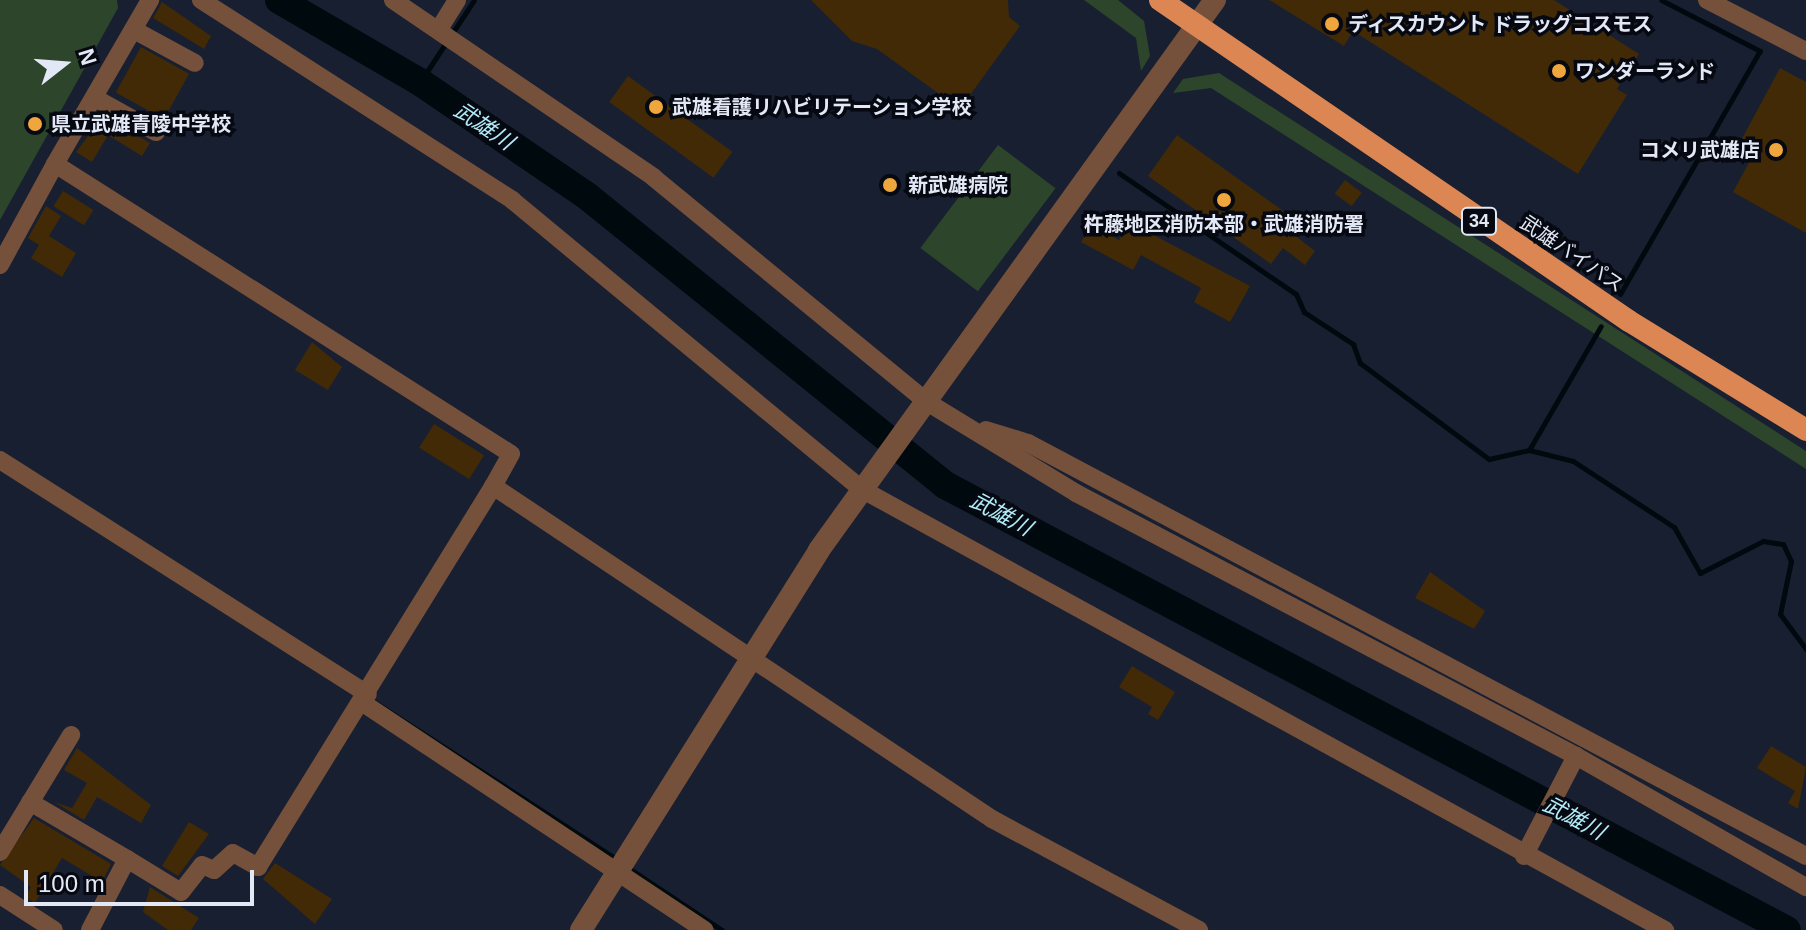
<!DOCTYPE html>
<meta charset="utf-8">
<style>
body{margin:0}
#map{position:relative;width:1806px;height:930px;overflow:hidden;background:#171f31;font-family:Arial,"Noto Sans JP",sans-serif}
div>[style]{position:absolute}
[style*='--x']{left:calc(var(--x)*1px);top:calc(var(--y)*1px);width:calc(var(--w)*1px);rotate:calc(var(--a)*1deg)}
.green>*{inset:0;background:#2d462b;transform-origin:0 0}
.stream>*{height:5px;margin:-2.5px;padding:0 2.5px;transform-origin:2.5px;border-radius:2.5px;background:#00090e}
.river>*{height:28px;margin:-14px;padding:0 14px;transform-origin:14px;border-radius:14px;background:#00090e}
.building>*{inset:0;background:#422a07;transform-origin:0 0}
.minor>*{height:18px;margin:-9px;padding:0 9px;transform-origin:9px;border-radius:9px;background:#75503a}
.tertiary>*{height:22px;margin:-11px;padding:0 11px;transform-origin:11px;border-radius:11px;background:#75503a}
.trunk>*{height:22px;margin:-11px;padding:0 11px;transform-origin:11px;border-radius:11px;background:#dc8753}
.dots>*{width:22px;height:22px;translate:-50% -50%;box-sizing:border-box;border:4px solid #060911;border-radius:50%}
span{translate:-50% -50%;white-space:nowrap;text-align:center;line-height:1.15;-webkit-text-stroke:7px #060911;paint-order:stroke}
.shield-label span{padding:2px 6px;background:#060911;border:2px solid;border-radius:6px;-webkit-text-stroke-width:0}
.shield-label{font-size:18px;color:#e2e8f5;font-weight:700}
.poi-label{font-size:20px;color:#e2e8f5;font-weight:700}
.left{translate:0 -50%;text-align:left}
.right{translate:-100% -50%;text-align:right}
.street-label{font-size:20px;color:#e2e8f5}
.water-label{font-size:22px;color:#b1ecf9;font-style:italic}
.north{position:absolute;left:24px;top:24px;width:80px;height:80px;-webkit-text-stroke:6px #060911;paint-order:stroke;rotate:73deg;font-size:22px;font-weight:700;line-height:32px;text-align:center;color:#e2e8f5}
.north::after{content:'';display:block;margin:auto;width:28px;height:36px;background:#e2e8f5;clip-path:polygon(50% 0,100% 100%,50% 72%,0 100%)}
.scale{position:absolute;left:24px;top:870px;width:230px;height:36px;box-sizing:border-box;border:4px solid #e2e8f5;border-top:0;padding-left:10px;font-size:24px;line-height:28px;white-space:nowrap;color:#e2e8f5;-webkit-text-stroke:6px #060911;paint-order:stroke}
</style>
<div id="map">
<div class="green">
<i style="clip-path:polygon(0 0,117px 0,118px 8px,0 220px)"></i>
<i style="clip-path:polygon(1084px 0,1118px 0,1144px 21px,1150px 56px,1141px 71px,1136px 38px)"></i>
<i style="clip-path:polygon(1219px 73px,1806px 451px,1806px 469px,1211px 88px,1173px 93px,1183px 79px)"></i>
<i style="left:998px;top:145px;width:72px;height:129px;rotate:37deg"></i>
</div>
<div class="stream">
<i style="--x:420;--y:82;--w:98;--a:-56.6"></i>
<i style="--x:1119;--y:173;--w:214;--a:34.4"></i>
<i style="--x:1296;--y:294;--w:20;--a:66"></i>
<i style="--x:1304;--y:312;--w:59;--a:33.1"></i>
<i style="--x:1353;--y:344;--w:20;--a:70"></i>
<i style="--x:1360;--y:363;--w:161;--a:36.7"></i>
<i style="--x:1489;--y:459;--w:41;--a:-12.7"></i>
<i style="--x:1529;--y:450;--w:45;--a:14"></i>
<i style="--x:1573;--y:461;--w:121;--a:33.2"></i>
<i style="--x:1674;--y:527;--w:53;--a:60.5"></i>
<i style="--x:1700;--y:573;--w:71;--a:-26.9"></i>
<i style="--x:1763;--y:541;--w:20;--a:9"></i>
<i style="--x:1783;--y:544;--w:19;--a:65"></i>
<i style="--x:1791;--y:561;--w:54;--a:101.7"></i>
<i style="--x:1780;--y:614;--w:44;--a:53.4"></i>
<i style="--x:1620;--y:294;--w:280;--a:-60.1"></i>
<i style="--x:1760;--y:51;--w:111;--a:-152.7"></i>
<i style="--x:1529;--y:450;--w:143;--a:-59.9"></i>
<i style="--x:370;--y:699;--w:297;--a:33"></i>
<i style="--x:627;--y:867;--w:114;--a:33.6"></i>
</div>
<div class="river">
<i style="--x:279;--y:0;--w:163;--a:30.2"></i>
<i style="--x:420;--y:82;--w:202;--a:34.3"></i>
<i style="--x:587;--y:196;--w:460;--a:38.9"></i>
<i style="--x:945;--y:485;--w:952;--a:27.86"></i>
</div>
<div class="building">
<i style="clip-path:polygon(811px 0,1008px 0,1009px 17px,1020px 26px,960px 109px,877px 49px,852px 41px)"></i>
<i style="clip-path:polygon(1269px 0,1554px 0,1639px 54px,1617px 89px,1627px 95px,1578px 174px,1353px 31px,1344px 46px)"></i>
<i style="clip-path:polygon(162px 2px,211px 36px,204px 49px,153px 18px)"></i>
<i style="left:141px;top:47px;width:55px;height:52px;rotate:29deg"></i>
<i style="clip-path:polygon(1780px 68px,1806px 82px,1806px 233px,1733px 192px,1753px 155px,1738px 146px)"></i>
<i style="left:628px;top:76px;width:129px;height:32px;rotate:36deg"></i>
<i style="clip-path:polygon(103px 116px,150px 143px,142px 156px,108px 135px,92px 162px,76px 152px)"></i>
<i style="clip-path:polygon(1177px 135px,1300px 223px,1293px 234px,1315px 251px,1305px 265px,1283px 248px,1271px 264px,1148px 176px)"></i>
<i style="left:1345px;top:180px;width:21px;height:17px;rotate:37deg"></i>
<i style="left:63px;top:191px;width:36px;height:18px;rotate:32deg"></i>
<i style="clip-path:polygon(46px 206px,61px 216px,49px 236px,76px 253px,62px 277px,31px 258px,39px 245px,28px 238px)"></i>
<i style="clip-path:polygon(1129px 222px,1250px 286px,1230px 322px,1194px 302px,1201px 288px,1141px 255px,1133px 270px,1081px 242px,1091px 224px,1119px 240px)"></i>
<i style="clip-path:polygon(312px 342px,342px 367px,328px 390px,295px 370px)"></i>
<i style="left:434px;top:424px;width:59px;height:28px;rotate:32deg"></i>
<i style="clip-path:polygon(1430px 572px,1485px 611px,1474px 629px,1415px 598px)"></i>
<i style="clip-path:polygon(1132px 666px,1175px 692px,1158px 720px,1148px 714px,1152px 707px,1119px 687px)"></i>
<i style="clip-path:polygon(1771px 746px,1806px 767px,1798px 809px,1788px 803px,1795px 791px,1757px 768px)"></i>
<i style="clip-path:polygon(77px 748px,151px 805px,141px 823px,97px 797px,84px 820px,54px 802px,72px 808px,87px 783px,64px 770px)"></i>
<i style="clip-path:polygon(34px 818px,111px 864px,102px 882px,62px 858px,35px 903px,25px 897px,31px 887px,0 865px)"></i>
<i style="clip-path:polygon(189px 822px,209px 834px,178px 876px,162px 866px)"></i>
<i style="clip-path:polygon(275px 863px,332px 899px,315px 924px,263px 879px)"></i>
<i style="clip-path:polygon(150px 887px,199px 918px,191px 930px,168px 930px,143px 912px)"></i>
</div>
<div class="minor">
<i style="--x:201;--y:0;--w:370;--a:32.7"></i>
<i style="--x:512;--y:200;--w:455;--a:39.6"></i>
<i style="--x:863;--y:490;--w:915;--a:28.75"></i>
<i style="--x:393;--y:0;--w:315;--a:34.2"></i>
<i style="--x:653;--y:177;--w:355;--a:39.4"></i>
<i style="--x:927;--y:402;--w:175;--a:31.4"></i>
<i style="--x:1076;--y:493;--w:565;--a:27.74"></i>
<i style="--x:1576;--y:756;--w:265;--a:29.7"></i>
<i style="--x:1707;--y:0;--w:111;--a:27.3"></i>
<i style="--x:439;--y:29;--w:34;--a:-58"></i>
<i style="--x:134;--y:30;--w:69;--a:28.4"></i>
<i style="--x:95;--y:98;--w:70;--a:29.1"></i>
<i style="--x:55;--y:164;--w:190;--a:-59.9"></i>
<i style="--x:0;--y:265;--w:115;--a:-61.4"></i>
<i style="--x:55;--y:164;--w:540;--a:32.45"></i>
<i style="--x:511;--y:454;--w:37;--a:119"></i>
<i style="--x:493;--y:486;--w:600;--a:33.72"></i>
<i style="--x:992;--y:819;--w:235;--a:28.2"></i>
<i style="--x:986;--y:430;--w:44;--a:17.2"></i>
<i style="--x:1028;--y:443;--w:881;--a:27.96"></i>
<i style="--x:0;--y:460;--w:436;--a:32.5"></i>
<i style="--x:363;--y:703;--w:410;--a:33.6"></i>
<i style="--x:30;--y:802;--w:113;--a:30.4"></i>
<i style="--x:127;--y:859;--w:80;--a:117.5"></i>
<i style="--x:0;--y:852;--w:137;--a:-58.7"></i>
<i style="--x:1524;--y:856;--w:113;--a:-62.5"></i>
<i style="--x:127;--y:859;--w:63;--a:31.4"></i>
<i style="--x:181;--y:892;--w:34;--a:-52"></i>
<i style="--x:202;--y:865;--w:13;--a:23"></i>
<i style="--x:214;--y:870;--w:25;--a:-42"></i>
<i style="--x:233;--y:853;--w:29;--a:29"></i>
<i style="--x:258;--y:867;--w:448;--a:-58.3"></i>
<i style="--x:0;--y:895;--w:64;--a:32.9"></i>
</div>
<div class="tertiary">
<i style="--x:581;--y:930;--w:448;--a:-57.9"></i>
<i style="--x:819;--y:550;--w:678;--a:-54.25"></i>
</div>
<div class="trunk">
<i style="--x:1160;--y:0;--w:568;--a:34.39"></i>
<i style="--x:1629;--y:321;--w:208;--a:31.6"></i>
</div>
<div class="dots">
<i style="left:1332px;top:24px;background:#efa73d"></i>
<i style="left:1559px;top:71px;background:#efa73d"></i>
<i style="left:656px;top:107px;background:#efa73d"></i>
<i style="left:35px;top:124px;background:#efa73d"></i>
<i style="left:1776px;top:150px;background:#efa73d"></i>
<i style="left:890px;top:185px;background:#efa73d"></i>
<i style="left:1224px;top:200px;background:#efa73d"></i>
</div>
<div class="shield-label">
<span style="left:1479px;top:221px">34</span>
</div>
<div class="poi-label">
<span class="left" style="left:1348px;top:24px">ディスカウント ドラッグコスモス</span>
<span class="left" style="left:1575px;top:71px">ワンダーランド</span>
<span class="left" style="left:672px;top:107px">武雄看護リハビリテーション学校</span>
<span class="left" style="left:51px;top:124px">県立武雄青陵中学校</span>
<span class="right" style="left:1760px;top:150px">コメリ武雄店</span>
<span class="left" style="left:908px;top:185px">新武雄病院</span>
<span style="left:1224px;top:224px">杵藤地区消防本部・武雄消防署</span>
</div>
<div class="street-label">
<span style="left:1572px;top:254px;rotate:34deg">武雄バイパス</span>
</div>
<div class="water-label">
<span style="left:484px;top:126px;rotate:34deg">武雄川</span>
<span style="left:1001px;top:514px;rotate:28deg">武雄川</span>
<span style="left:1574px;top:818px;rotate:28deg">武雄川</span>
</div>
<div class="north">N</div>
<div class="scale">100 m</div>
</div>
